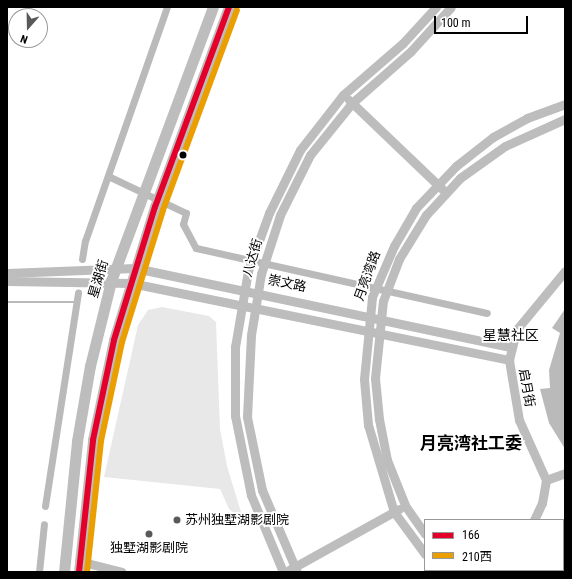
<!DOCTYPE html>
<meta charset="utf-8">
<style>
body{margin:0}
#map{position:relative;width:572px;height:579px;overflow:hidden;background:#fff;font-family:"Roboto Condensed","Noto Sans SC",sans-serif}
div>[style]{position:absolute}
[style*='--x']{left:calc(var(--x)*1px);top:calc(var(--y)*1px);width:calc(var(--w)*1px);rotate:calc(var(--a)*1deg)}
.green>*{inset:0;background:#e8e8e8}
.water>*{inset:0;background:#bababa}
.stream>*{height:2px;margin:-1px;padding:0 1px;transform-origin:1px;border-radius:1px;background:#bababa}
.canal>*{height:7px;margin:-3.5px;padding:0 3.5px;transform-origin:3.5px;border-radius:3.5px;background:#bababa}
.minor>*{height:9px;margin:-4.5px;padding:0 4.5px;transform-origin:4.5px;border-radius:4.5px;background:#bdbdbd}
.major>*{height:11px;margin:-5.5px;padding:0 5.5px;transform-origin:5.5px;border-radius:5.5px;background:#bdbdbd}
.bus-1>*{height:6px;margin:-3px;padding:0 3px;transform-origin:3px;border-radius:3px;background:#e4002b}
.bus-2>*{height:6px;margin:-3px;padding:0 3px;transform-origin:3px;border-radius:3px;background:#eb9e00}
.dots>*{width:11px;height:11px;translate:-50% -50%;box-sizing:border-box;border:2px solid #fff;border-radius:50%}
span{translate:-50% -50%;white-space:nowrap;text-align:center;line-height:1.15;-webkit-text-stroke:3.5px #fff;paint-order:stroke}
.street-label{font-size:13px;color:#000}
.poi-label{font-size:13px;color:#000}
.left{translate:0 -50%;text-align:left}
.neighbourhood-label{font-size:14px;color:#000}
.district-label{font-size:17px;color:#000;font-weight:700}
.frame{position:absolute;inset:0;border:8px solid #000;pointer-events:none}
.legend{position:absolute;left:424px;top:519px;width:140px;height:52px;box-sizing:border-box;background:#fff;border:1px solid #999;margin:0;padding:5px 7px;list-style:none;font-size:12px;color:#000}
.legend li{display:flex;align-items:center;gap:8px;height:20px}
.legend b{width:20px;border:1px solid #999}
.north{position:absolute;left:8px;top:8px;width:40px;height:40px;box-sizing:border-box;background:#fff;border:1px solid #999;border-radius:50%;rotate:200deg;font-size:11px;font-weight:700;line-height:16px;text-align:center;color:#000}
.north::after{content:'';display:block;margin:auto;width:14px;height:18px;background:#595959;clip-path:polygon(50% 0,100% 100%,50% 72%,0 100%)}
.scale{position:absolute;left:434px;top:16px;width:94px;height:18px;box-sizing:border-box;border:2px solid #000;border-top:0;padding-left:5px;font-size:12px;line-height:14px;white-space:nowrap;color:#000;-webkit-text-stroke:3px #fff;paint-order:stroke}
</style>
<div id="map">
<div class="green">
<i style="clip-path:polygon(162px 307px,209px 316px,216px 322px,220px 429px,227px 466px,244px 522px,229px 509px,220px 489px,104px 477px,138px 325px,148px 310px)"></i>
</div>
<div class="water">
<i style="clip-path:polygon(565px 309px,565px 449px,549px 423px,540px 389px,550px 388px,549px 370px,560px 333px,552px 328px)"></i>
</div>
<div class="stream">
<i style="--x:7;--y:302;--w:70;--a:0"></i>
</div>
<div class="canal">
<i style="--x:108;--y:176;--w:86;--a:25.4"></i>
<i style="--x:186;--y:213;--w:11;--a:105"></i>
<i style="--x:183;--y:224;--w:27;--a:62"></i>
<i style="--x:196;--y:248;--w:298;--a:12.6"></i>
<i style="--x:82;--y:259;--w:18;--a:-81"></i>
<i style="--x:85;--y:241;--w:248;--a:-70.7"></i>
<i style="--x:45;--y:506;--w:216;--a:-81.2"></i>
<i style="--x:39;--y:572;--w:48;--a:-84.1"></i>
</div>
<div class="minor">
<i style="--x:349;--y:100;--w:129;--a:43.7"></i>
<i style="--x:7;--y:273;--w:128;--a:-2.2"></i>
<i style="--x:135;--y:268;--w:384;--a:11.9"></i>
<i style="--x:7;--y:281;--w:124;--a:0.9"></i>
<i style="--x:131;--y:283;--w:386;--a:11.5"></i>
<i style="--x:546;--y:480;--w:20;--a:-20"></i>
<i style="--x:534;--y:520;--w:19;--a:-65"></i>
<i style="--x:542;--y:503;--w:23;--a:-80"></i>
<i style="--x:546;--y:480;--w:66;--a:-114.2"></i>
<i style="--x:519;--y:420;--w:61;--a:-99.5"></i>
<i style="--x:509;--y:360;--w:32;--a:-76"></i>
<i style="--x:517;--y:329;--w:75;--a:-50.4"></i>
<i style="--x:425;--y:534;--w:35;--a:-125"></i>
<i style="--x:405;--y:505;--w:48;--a:-111.8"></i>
<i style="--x:387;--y:460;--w:42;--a:-101"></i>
<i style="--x:379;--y:419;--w:41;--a:-95.6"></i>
<i style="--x:375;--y:378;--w:77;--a:-84.1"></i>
<i style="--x:383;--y:301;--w:45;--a:-69.1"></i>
<i style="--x:399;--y:259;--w:52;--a:-58.5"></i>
<i style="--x:426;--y:215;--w:50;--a:-47.4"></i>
<i style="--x:460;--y:178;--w:55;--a:-35.4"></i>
<i style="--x:505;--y:146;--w:66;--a:-24.2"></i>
<i style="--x:425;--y:554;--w:52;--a:-126.4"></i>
<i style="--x:394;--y:512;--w:91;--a:-106.6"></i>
<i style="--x:368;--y:425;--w:46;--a:-95"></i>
<i style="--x:364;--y:379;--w:82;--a:-84.4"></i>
<i style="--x:372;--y:297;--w:56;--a:-66.7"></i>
<i style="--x:394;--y:246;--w:44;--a:-59.9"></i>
<i style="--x:416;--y:208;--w:58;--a:-46.4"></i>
<i style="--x:456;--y:166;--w:47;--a:-38.1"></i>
<i style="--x:493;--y:137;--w:39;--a:-29"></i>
<i style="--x:527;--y:118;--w:40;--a:-20.2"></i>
<i style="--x:79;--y:561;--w:44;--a:14.3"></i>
<i style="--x:289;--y:570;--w:126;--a:-29"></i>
<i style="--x:439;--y:570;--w:3;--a:45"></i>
<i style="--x:455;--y:570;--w:2;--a:63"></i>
<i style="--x:283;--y:572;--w:83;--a:-112.6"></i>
<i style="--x:251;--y:495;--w:81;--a:-101.4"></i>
<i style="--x:235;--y:416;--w:69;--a:-90"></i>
<i style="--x:235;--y:347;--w:77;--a:-80.3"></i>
<i style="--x:248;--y:271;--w:62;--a:-70.1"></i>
<i style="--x:269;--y:213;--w:70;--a:-63.8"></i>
<i style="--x:300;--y:150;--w:70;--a:-52"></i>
<i style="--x:343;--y:95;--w:79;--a:-40.9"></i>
<i style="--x:403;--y:43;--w:49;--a:-47.5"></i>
<i style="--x:297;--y:572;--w:89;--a:-113.1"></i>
<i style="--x:262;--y:490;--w:75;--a:-101.6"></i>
<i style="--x:247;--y:417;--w:82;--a:-87.2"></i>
<i style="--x:251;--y:335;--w:62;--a:-80.7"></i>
<i style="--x:261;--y:274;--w:62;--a:-72.1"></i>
<i style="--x:280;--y:215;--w:67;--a:-63.4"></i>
<i style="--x:310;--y:155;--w:67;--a:-51.1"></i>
<i style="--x:352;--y:103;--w:79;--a:-41.4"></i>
<i style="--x:411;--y:51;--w:59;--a:-47.7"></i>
<i style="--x:500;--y:572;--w:2;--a:-63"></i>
</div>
<div class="major">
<i style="--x:64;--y:572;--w:132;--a:-84.3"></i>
<i style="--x:77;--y:441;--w:76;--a:-80.2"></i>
<i style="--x:90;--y:366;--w:88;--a:-76.1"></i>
<i style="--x:111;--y:281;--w:292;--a:-69.6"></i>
<i style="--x:79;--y:572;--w:133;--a:-83.9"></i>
<i style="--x:93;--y:440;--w:102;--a:-78.1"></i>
<i style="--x:114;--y:340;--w:139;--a:-72.9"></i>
<i style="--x:155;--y:207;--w:213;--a:-69.7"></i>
</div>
<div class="bus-1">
<i style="--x:79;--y:572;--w:133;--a:-83.9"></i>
<i style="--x:93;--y:440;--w:102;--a:-78.1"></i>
<i style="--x:114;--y:340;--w:139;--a:-72.9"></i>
<i style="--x:155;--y:207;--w:213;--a:-69.7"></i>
</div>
<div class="bus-2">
<i style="--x:87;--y:572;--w:132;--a:-83.9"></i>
<i style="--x:101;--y:441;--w:101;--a:-78"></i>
<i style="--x:122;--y:342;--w:138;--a:-72.7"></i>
<i style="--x:163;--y:210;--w:213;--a:-69.7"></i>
</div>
<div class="dots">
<i style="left:183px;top:155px;background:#000"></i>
<i style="left:177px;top:520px;background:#595959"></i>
<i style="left:149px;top:534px;background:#595959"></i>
</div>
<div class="street-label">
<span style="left:253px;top:258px;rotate:-73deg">八达街</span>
<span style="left:368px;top:276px;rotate:-70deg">月亮湾路</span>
<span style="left:99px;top:279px;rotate:-73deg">星湖街</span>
<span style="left:287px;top:284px;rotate:12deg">崇文路</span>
<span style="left:526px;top:388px;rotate:80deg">启月街</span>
</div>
<div class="poi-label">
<span class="left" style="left:185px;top:520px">苏州独墅湖影剧院</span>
<span style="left:149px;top:548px">独墅湖影剧院</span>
</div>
<div class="neighbourhood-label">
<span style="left:511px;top:335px">星慧社区</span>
</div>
<div class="district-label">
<span style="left:471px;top:444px">月亮湾社工委</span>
</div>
<div class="frame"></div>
<ul class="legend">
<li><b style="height:5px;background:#e4002b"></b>166</li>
<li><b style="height:5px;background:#eb9e00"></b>210西</li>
</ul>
<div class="north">N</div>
<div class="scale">100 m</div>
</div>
